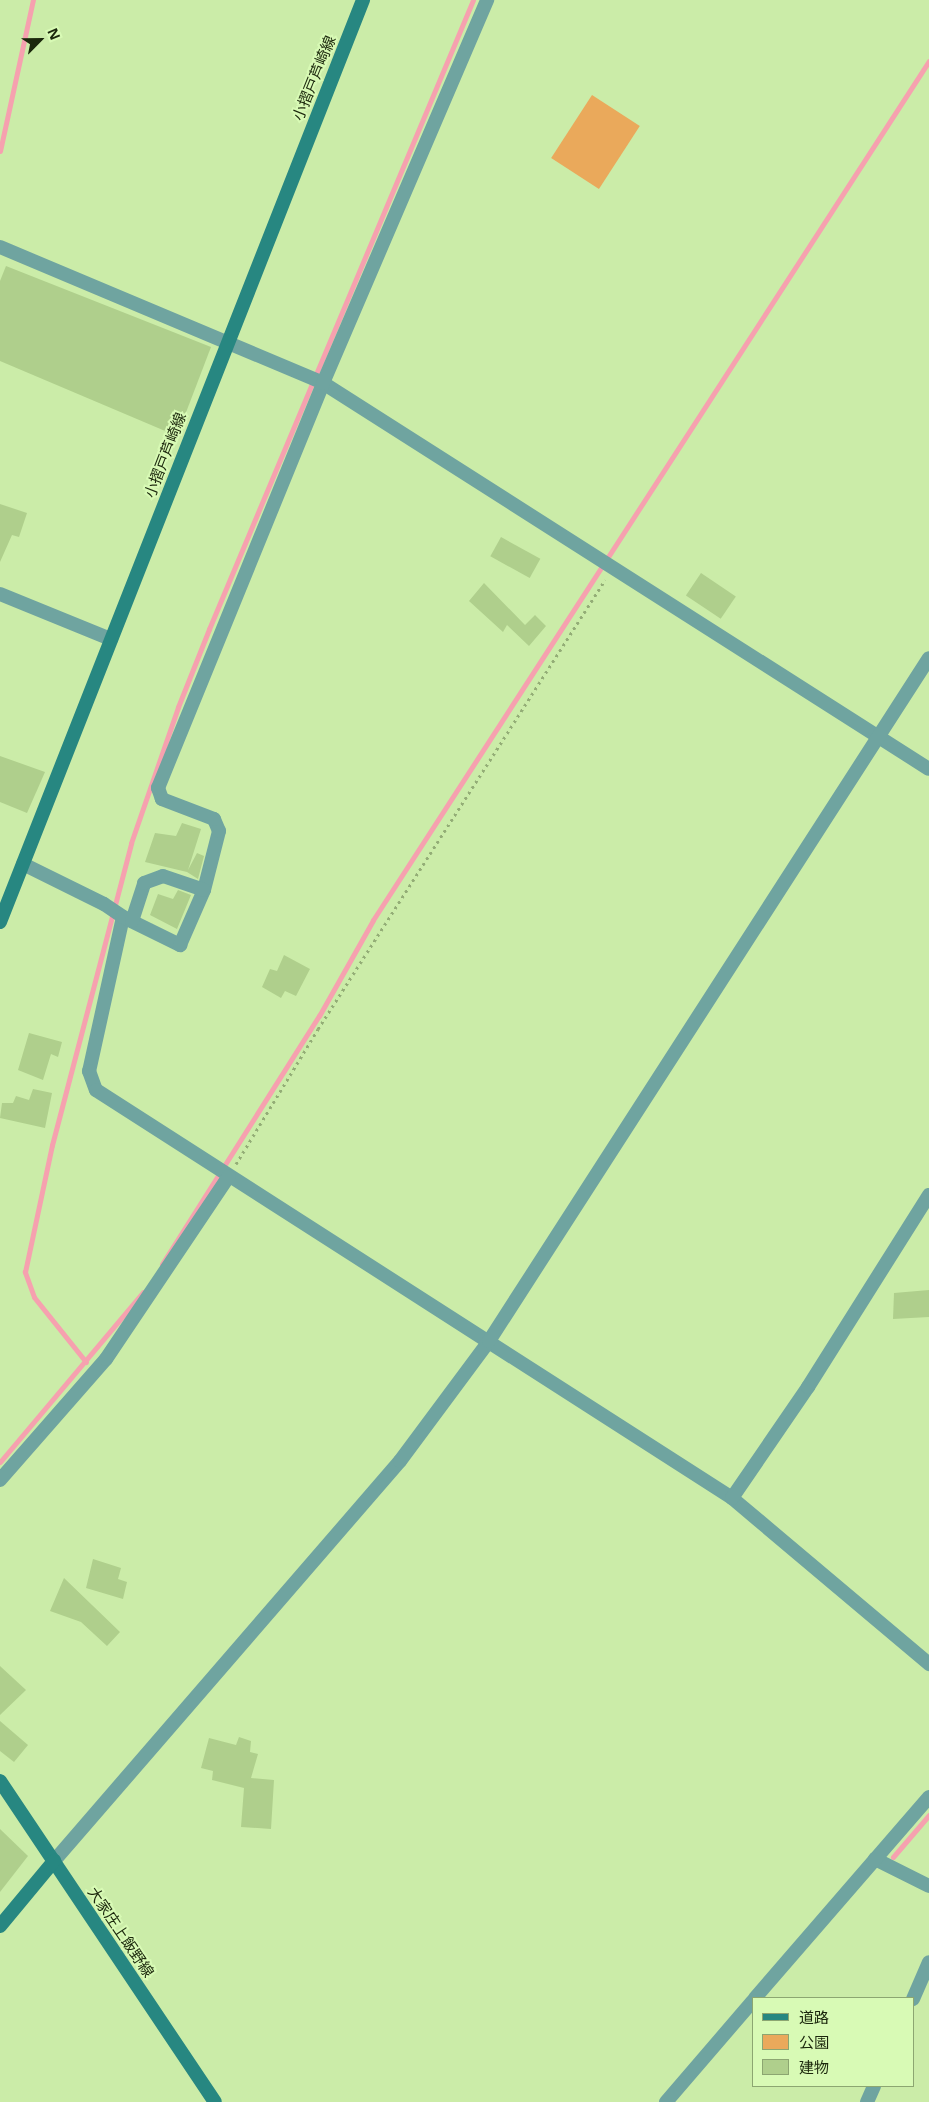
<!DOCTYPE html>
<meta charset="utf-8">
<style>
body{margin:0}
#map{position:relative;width:929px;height:2102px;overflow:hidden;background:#cbeca8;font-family:"Open Sans","Noto Sans JP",sans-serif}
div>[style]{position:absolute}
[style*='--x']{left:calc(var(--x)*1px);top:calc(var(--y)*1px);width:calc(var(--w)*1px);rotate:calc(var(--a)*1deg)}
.green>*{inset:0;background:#eaa95b;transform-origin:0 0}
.stream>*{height:5px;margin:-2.5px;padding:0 2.5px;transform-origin:2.5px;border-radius:2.5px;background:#f6a1af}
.building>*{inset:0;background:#afcf8c;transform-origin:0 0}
.path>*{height:3px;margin-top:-1.5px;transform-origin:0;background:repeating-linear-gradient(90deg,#93ad76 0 2.5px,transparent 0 6.5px)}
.minor>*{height:14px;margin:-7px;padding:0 7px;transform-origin:7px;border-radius:7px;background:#6fa4a0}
.secondary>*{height:14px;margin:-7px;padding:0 7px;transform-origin:7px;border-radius:7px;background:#278781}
span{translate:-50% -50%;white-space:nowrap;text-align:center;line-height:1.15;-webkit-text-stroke:4px #d8fab5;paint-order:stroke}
.street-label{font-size:15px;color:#1b270c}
.legend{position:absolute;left:752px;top:1997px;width:162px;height:90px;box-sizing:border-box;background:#d8fab5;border:1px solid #8ca671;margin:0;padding:6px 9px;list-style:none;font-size:15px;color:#1b270c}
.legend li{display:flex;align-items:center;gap:10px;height:25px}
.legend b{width:25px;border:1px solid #8ca671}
.north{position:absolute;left:15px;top:15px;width:50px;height:50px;-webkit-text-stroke:4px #d8fab5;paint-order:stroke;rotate:67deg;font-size:14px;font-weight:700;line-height:20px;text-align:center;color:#1b270c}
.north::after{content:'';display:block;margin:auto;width:18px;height:22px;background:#1b270c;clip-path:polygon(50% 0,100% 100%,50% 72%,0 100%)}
</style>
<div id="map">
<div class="green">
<i style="left:592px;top:95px;width:57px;height:75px;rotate:33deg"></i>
</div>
<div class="stream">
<i style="--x:0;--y:151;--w:155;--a:-77.7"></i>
<i style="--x:162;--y:1264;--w:294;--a:-57.7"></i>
<i style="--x:319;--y:1016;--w:110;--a:-60.6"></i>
<i style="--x:373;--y:920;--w:1023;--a:-57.09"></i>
<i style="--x:86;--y:1362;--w:83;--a:-128.7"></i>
<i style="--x:34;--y:1297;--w:27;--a:-110"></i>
<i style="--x:25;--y:1272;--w:130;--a:-78"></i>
<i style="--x:52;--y:1145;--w:312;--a:-75.3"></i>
<i style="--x:131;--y:843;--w:144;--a:-70.9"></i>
<i style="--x:178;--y:707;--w:84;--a:-68.3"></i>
<i style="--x:209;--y:629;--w:682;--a:-67.23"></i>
<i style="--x:0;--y:1462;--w:222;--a:-49.9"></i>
<i style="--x:893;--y:1857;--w:55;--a:-49.4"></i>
</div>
<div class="building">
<i style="clip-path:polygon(6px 266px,211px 347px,177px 436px,0 361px,0 281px)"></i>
<i style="clip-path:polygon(0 504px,27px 513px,19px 537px,12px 535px,0 562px)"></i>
<i style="left:501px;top:537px;width:45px;height:22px;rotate:29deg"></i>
<i style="left:701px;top:573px;width:42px;height:27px;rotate:34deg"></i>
<i style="clip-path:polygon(484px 583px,525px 625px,535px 615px,546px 626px,529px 646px,507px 625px,503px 632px,469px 601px)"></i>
<i style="clip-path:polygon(0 756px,45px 772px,27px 813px,0 802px)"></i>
<i style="clip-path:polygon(182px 823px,201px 829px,188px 870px,197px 853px,204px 856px,198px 879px,187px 872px,145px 862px,155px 833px,176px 836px)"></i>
<i style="clip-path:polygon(178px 890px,191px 895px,177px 929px,150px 915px,158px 894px,173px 899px)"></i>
<i style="clip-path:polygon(284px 955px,310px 969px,296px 996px,285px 991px,281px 998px,262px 987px,270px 969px,277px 971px)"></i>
<i style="clip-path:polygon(29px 1033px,62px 1042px,58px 1057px,51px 1054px,43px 1080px,18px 1070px)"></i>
<i style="clip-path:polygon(33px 1089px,52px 1093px,45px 1128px,0 1118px,2px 1103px,13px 1103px,16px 1096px,29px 1100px)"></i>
<i style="clip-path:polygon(929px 1290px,929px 1317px,893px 1319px,894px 1293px)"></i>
<i style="clip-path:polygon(93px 1559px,121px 1568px,118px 1579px,127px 1582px,123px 1599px,86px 1588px)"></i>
<i style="clip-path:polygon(64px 1578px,120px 1632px,107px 1646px,81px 1622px,50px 1611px)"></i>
<i style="clip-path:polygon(0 1666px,26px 1690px,0 1715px)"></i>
<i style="clip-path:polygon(0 1721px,28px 1745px,14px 1762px,0 1751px)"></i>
<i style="clip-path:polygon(239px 1737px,251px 1741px,250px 1752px,258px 1754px,251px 1778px,274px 1780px,271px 1829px,241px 1827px,244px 1788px,212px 1780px,213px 1771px,201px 1768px,209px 1738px,236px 1745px)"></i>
<i style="clip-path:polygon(0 1829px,28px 1856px,0 1892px)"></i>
</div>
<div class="path">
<i style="--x:236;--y:1164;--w:158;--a:-58.7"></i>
<i style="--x:318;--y:1029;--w:533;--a:-57.41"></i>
</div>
<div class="minor">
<i style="--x:0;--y:247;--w:350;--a:22.8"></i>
<i style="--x:323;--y:383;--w:718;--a:32.5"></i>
<i style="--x:0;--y:594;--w:120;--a:22.1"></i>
<i style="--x:23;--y:864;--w:90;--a:26.3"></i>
<i style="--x:104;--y:904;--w:23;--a:34"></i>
<i style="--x:123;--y:917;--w:158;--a:102.4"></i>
<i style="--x:89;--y:1071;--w:20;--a:70"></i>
<i style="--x:96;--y:1090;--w:756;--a:32.68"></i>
<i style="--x:732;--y:1498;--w:258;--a:40.1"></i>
<i style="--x:123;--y:917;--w:64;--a:26.2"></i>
<i style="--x:180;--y:945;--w:60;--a:-66.4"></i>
<i style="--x:204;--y:890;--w:61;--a:-75.7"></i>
<i style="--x:219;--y:831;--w:13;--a:-113"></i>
<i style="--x:214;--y:819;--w:56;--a:-159"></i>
<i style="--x:162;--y:799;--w:12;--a:-110"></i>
<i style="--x:158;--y:788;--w:437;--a:-67.8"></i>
<i style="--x:323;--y:383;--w:417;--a:-66.8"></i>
<i style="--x:132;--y:921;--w:40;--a:-72"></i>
<i style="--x:144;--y:883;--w:20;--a:-20"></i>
<i style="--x:163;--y:876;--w:43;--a:18.9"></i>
<i style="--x:0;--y:1480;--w:161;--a:-48.8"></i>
<i style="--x:106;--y:1359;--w:220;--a:-56.1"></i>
<i style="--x:732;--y:1498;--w:135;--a:-55.6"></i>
<i style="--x:808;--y:1387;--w:227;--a:-57.8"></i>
<i style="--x:875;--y:1859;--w:60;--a:26.6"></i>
<i style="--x:54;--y:1861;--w:529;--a:-49.14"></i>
<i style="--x:400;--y:1461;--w:149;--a:-53.4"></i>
<i style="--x:489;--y:1341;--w:812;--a:-57.21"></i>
<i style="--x:755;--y:1998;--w:266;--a:-49.1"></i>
<i style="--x:913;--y:1999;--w:40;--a:-66.6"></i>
<i style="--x:666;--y:2102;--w:133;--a:-49.3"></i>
<i style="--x:867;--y:2102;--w:17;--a:-66"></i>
</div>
<div class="secondary">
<i style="--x:0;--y:922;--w:991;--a:-68.51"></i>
<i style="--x:0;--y:1781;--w:386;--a:56.2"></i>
<i style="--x:0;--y:1926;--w:85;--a:-50.3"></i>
</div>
<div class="street-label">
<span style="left:314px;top:78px;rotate:-68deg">小摺戸芦崎線</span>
<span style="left:165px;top:455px;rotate:-69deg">小摺戸芦崎線</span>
<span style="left:121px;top:1932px;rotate:56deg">大家庄上飯野線</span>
</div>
<ul class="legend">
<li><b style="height:6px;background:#278781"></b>道路</li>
<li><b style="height:14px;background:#eaa95b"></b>公園</li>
<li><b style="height:14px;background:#afcf8c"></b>建物</li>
</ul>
<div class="north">N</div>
</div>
